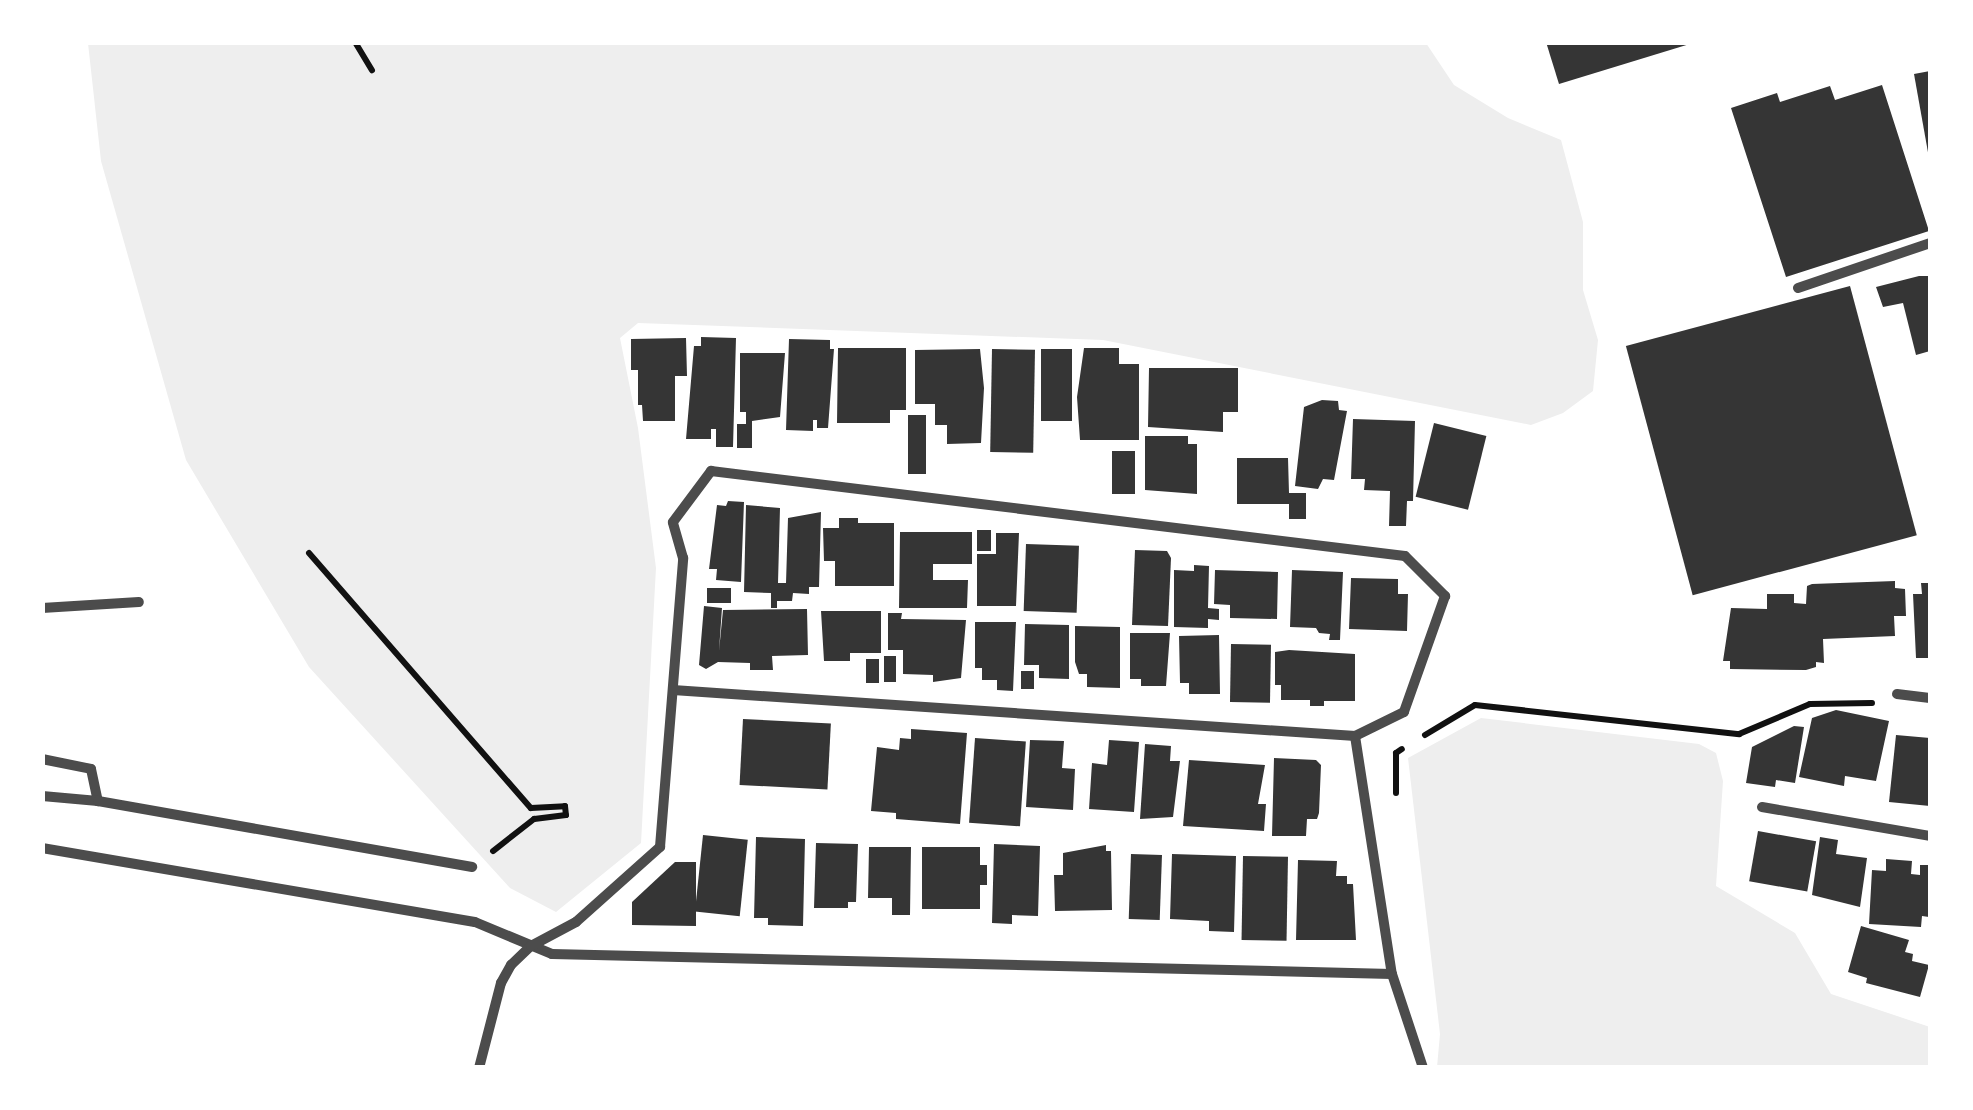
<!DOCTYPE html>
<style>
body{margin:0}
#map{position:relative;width:1973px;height:1110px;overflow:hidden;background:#fff;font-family:"Alegreya Sans",sans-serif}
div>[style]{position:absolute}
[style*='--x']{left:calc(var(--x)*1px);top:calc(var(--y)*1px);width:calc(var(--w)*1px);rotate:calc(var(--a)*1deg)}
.green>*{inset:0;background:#eee}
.building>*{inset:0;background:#353535;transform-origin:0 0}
.path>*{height:6px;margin:-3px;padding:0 3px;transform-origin:3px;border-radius:3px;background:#111}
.minor>*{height:10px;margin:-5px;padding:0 5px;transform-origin:5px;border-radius:5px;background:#4c4c4c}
span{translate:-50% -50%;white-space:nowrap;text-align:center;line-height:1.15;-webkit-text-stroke:8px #fff;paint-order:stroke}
.frame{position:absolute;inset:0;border:45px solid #fff;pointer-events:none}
</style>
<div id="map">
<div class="green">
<i style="clip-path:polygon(88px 43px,1426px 43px,1454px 85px,1508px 118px,1561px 140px,1583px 222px,1583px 290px,1598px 340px,1593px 391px,1563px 413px,1531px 425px,1103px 340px,638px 323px,620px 338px,638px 428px,656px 568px,641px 843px,556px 912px,510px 888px,309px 667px,186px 460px,101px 161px)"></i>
<i style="clip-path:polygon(1481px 718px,1699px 744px,1716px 753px,1723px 781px,1716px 886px,1795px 933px,1831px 994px,1930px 1027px,1930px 1067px,1437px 1067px,1440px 1034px,1408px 758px)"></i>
</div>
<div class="building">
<i style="clip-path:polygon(1546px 42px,1693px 42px,1693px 43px,1559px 84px)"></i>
<i style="clip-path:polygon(1930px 71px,1930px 158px,1929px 158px,1914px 74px)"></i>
<i style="clip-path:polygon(1882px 85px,1929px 231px,1786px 277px,1731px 108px,1777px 93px,1780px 102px,1830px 86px,1835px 100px)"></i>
<i style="clip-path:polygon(1919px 276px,1930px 276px,1930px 351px,1916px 355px,1903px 303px,1883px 307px,1876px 287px)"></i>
<i style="left:1850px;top:286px;width:258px;height:232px;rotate:75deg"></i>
<i style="clip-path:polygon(701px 337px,736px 338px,733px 447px,716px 447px,716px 429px,711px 429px,711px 439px,686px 439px,694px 346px,701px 346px)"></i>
<i style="clip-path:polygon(686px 338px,687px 376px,675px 376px,675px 421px,643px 421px,642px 405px,638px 405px,638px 370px,631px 370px,631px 339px)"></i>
<i style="clip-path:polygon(789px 339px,830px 340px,830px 349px,834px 349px,828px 428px,817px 428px,817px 420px,813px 420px,813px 431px,786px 430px)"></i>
<i style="clip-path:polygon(838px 348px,906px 348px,906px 410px,890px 410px,890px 423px,837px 423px)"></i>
<i style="clip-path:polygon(1084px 348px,1119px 348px,1119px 364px,1139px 364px,1139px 440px,1080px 440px,1077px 397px)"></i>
<i style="clip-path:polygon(980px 349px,984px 388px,981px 443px,947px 444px,947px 425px,935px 425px,935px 404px,915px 404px,915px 350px)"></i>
<i style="left:992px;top:349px;width:43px;height:103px;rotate:1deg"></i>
<i style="left:1041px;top:349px;width:31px;height:72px"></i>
<i style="clip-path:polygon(740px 353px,785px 353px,780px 417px,752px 421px,752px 448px,737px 448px,737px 424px,746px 424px,746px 412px,740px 412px)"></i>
<i style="clip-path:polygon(1149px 368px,1238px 368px,1238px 412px,1223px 412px,1223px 432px,1148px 427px)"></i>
<i style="clip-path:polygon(1322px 400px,1338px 401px,1339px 410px,1347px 411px,1334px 480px,1323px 479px,1318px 489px,1295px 486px,1304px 407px)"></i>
<i style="left:908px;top:415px;width:18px;height:59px"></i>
<i style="clip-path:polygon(1353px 419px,1415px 421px,1413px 501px,1407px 501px,1406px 526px,1389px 526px,1390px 491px,1364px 490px,1365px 479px,1351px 479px)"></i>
<i style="left:1434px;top:423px;width:54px;height:76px;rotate:14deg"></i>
<i style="clip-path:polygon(1145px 436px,1188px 436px,1188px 444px,1197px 444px,1197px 494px,1145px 490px)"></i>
<i style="left:1112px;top:451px;width:23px;height:43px"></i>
<i style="clip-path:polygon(1237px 458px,1288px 458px,1289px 493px,1306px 493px,1306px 519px,1289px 519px,1289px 504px,1237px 504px)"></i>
<i style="clip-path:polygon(728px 501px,744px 502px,741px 582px,716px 580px,717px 569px,709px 569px,717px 505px,726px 506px)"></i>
<i style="clip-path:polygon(746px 505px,780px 508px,778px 583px,786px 583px,788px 518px,821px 512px,819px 587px,809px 587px,809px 594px,793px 593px,792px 601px,777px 601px,777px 608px,771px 608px,771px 593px,744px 592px)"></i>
<i style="clip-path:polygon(839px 518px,858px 518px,858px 523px,894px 523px,894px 586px,835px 586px,835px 561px,824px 561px,823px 528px,839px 528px)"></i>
<i style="left:977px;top:530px;width:14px;height:21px"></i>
<i style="clip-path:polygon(900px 532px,972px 532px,972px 564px,933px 564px,933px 580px,968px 580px,967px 608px,899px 608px)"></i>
<i style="clip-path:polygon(996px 533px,1019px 533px,1016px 606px,977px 606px,977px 554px,996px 554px)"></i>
<i style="left:1026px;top:544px;width:53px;height:67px;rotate:2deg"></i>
<i style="clip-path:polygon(1135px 550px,1167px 551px,1171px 558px,1168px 626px,1132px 625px)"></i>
<i style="clip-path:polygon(1194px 565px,1209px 566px,1208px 608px,1219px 609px,1219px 620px,1208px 619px,1208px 628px,1174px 627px,1174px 570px,1194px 571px)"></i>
<i style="clip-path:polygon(1215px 570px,1278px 572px,1277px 619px,1230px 618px,1230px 605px,1214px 604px)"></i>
<i style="clip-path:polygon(1292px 570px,1343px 572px,1340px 640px,1329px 640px,1330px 634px,1319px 633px,1316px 628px,1290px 627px)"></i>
<i style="clip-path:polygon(1351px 578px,1398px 579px,1398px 594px,1408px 594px,1407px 631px,1349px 629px)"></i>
<i style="clip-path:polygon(1895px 581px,1895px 588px,1905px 589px,1906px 616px,1894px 616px,1895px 636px,1823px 639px,1824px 663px,1816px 662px,1816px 667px,1806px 670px,1730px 669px,1730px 661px,1723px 661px,1731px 608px,1767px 609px,1767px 594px,1794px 594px,1794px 603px,1806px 604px,1807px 586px,1812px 584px)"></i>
<i style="clip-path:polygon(1921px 583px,1930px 583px,1930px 658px,1916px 658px,1913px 594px,1922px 594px)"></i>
<i style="left:707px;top:588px;width:24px;height:15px"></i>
<i style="clip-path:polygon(704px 606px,722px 608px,719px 651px,723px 610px,807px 609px,808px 655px,772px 656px,773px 670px,750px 670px,750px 663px,718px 662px,706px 669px,699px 665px)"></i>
<i style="clip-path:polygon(821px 611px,881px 611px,881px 653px,850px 653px,850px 661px,824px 661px)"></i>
<i style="clip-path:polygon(888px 613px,902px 613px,901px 619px,966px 620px,961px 678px,933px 682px,933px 675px,903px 674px,903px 650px,888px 650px)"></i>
<i style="clip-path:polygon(975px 622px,1016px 622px,1013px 691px,997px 690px,997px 680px,982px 680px,982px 668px,975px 668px)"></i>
<i style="clip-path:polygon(1025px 624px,1069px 625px,1069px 679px,1039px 678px,1039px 665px,1024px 665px)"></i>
<i style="clip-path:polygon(1075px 626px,1120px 627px,1120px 688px,1087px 687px,1087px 674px,1079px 674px,1075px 662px)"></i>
<i style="clip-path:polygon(1130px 633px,1170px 633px,1166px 686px,1141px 686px,1141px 679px,1130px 679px)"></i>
<i style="clip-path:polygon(1219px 635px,1220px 694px,1189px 694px,1189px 683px,1180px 683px,1179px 636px)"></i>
<i style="left:1231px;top:644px;width:40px;height:58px;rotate:1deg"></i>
<i style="clip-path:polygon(1289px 650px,1355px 654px,1355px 701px,1324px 701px,1324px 706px,1310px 706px,1310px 700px,1281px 700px,1281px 685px,1275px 685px,1275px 652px)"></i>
<i style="left:884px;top:656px;width:12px;height:26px"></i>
<i style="left:866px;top:659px;width:13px;height:24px"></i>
<i style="left:1034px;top:671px;width:18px;height:13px;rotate:90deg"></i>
<i style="clip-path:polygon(1836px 710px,1889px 721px,1876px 781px,1845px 776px,1844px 786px,1799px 777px,1812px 718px)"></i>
<i style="left:743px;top:719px;width:88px;height:66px;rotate:3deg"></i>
<i style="clip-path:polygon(1794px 726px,1804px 727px,1795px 783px,1776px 780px,1775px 787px,1746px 783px,1752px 747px)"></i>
<i style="clip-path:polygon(911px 729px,967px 733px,960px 824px,896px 819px,896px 813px,871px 811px,877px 747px,899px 750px,900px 738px,911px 739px)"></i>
<i style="clip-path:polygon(1896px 735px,1930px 738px,1930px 806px,1889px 802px)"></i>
<i style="left:975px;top:738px;width:51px;height:85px;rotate:4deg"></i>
<i style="clip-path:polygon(1030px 740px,1064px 741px,1062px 768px,1075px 769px,1073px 810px,1026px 807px)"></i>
<i style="clip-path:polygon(1109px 740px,1139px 742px,1134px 812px,1089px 809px,1092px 763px,1107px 765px)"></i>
<i style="clip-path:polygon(1145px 744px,1171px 746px,1170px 761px,1180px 761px,1173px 817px,1140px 819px)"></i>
<i style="clip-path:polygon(1274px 758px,1316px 760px,1321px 765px,1319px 813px,1317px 819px,1307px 819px,1306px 836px,1272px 836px)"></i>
<i style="clip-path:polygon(1189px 760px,1265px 765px,1258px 804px,1266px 804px,1264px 831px,1183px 826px)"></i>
<i style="left:1758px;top:831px;width:59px;height:51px;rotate:10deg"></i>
<i style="left:703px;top:835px;width:45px;height:77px;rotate:6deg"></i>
<i style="clip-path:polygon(756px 837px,805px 839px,803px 926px,768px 925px,768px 918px,754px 918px)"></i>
<i style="clip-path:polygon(1820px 837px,1838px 840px,1836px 854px,1867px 858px,1860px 907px,1812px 895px)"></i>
<i style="clip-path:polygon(816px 843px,858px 844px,856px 902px,848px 902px,848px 908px,814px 908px)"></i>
<i style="clip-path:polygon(994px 844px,1040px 846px,1038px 916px,1012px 915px,1012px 924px,992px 923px)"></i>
<i style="clip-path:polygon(1106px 845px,1106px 851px,1111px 851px,1112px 910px,1055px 911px,1054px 875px,1063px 875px,1063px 853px)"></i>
<i style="clip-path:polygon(869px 847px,911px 847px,910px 915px,892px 915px,892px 898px,868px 898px)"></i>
<i style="clip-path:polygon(922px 847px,980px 847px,980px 865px,987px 865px,987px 885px,980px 885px,980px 909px,922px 909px)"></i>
<i style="left:1131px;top:854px;width:31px;height:65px;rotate:2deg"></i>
<i style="clip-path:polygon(1172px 854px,1236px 856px,1234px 932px,1209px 931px,1209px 921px,1170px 919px)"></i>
<i style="left:1243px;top:856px;width:45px;height:84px;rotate:1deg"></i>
<i style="clip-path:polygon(1886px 859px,1912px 861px,1911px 874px,1920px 875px,1920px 865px,1930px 865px,1929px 917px,1922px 916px,1921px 927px,1869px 924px,1872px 870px,1886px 871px)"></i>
<i style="clip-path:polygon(1298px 860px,1337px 861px,1336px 876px,1347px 876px,1347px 884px,1353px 884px,1356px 940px,1296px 940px)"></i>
<i style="clip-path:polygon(675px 862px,696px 862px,696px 926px,632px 925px,632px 902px)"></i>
<i style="clip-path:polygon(1861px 926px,1909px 940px,1905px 952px,1913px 954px,1912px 961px,1929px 965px,1920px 997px,1866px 983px,1867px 978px,1848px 972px)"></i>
</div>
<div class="path">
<i style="--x:355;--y:42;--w:33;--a:59"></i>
<i style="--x:309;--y:553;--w:338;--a:49"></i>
<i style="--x:531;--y:808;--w:34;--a:-3"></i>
<i style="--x:565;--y:806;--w:9;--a:84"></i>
<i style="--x:566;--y:815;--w:32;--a:173"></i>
<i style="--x:534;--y:819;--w:52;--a:142"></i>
<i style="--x:1425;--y:735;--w:58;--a:-31"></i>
<i style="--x:1475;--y:705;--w:266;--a:6.3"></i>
<i style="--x:1739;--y:734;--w:77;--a:-22.9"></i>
<i style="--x:1810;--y:704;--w:62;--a:-0.9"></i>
<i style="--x:1396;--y:793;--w:40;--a:-90"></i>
<i style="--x:1396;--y:753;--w:7;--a:-34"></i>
</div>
<div class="minor">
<i style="--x:1798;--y:288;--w:139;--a:-18.8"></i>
<i style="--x:42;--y:608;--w:97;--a:-3.5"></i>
<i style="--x:673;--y:690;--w:684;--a:3.86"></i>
<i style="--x:1897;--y:694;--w:33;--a:7"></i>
<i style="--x:42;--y:759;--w:50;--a:11.5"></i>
<i style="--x:91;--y:769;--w:33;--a:78"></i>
<i style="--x:98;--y:801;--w:56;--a:-174.9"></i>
<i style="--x:98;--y:801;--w:380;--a:10"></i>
<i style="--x:1762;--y:807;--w:170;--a:9.8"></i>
<i style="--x:42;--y:848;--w:439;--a:9.7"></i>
<i style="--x:475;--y:922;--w:83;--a:22.6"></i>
<i style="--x:552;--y:954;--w:840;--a:1.36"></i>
<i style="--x:479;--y:1068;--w:88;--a:-75.5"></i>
<i style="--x:501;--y:983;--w:21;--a:-61"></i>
<i style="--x:511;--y:965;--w:28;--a:-44"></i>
<i style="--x:531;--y:946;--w:51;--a:-28.1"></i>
<i style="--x:576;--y:922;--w:113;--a:-41.8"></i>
<i style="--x:660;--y:847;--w:290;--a:-85.4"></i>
<i style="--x:683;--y:558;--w:37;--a:-106"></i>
<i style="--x:673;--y:522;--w:64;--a:-53.3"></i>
<i style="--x:711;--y:471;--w:699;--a:6.98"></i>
<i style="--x:1405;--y:556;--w:57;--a:45"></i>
<i style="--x:1445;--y:596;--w:123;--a:109.5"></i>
<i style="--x:1404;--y:712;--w:55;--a:153.9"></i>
<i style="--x:1355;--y:736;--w:241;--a:81.2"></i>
<i style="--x:1392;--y:974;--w:99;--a:71.7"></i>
</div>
<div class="frame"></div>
</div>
